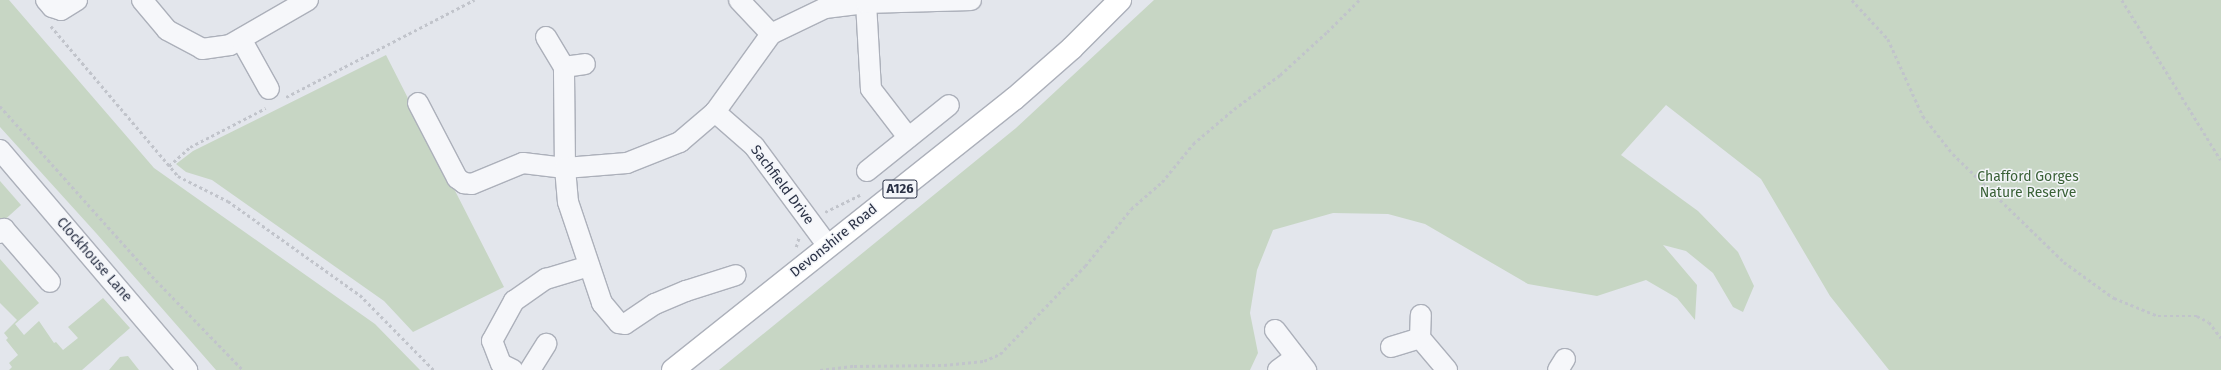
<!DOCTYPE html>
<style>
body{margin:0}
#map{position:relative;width:2221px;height:370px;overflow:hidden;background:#e3e6ec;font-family:"Fira Sans",sans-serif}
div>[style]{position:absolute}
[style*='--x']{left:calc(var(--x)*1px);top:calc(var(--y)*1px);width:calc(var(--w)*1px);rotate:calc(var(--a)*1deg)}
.green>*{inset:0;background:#c7d6c4}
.path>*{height:2.5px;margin-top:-1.25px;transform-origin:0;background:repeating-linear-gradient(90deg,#c1c4cb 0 3px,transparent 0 6px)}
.roads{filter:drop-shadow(1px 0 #acb0ba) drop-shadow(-1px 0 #acb0ba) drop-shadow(0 1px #acb0ba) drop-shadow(0 -1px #acb0ba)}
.minor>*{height:20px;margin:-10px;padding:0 10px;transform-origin:10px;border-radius:10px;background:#f6f7fa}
.major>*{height:22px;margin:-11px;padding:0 11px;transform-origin:11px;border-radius:11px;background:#fff}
span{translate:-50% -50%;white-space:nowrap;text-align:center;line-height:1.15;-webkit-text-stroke:3px #f3f5f9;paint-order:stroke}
.shield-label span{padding:1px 3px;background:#f3f5f9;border:1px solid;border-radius:3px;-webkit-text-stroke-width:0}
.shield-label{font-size:13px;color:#2a3145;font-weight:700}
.park-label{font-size:14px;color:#3a6137}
.street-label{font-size:14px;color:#2a3145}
</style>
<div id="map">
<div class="green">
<i style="clip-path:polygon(0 0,9px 0,154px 168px,375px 324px,420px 370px,216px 370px,96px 233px,0 127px)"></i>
<i style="clip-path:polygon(1154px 0,2221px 0,2221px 370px,1889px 370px,1830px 296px,1761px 179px,1666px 105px,1621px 155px,1698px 211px,1738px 252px,1754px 286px,1743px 312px,1733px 307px,1713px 273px,1686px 251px,1663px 245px,1697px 285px,1695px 320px,1677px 298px,1646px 280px,1597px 296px,1528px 284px,1425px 224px,1388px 214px,1333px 213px,1273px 230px,1257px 270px,1250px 313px,1258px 353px,1250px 370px,719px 370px,1016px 128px)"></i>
<i style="clip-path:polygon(386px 55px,504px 287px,413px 332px,384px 301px,212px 180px,186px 172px,176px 164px,193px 151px)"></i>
<i style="clip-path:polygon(0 181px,21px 205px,0 224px)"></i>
<i style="clip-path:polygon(0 259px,39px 303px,15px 324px,24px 335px,39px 321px,54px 343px,56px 342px,63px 350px,78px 338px,68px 327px,103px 298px,130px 328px,82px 370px,9px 370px,12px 367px,9px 363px,18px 355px,6px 340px,8px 338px,4px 333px,17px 320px,0 303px)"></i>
<i style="clip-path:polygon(128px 356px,139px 370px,109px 370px,120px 357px)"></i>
</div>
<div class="path">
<i style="--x:1852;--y:0;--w:53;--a:47.3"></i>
<i style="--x:1888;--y:39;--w:85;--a:65.6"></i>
<i style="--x:1923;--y:116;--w:48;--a:51.7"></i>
<i style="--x:1953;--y:154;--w:155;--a:44.2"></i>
<i style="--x:2064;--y:262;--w:62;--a:35.8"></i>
<i style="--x:2114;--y:298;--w:48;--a:22.2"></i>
<i style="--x:2158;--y:316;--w:39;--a:0"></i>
<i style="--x:2197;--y:316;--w:13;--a:27"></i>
<i style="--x:2209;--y:322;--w:20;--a:53"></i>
<i style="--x:2122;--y:0;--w:188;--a:58.3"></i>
<i style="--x:51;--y:26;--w:197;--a:49.7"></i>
<i style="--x:178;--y:176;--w:56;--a:26.6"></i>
<i style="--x:228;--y:201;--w:162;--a:35.5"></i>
<i style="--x:360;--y:295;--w:105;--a:45.4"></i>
<i style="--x:286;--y:97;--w:212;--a:-27.3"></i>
<i style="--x:0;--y:106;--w:228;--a:48.2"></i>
<i style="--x:152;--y:276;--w:131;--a:45.9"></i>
<i style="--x:169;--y:166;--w:28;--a:-42"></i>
<i style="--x:190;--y:147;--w:85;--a:-27.2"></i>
<i style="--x:825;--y:212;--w:39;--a:-26"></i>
<i style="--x:796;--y:247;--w:10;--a:-73"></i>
<i style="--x:820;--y:370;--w:34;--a:-7"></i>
<i style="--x:854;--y:366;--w:90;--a:-0.6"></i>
<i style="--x:944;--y:365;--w:40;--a:-5.7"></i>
<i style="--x:984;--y:361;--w:17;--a:-24"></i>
<i style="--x:1000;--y:354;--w:122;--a:-46"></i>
<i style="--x:1085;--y:266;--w:73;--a:-51.1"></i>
<i style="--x:1131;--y:209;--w:41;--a:-41.1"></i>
<i style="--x:1162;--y:182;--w:49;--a:-50.8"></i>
<i style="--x:1193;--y:144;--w:54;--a:-40.5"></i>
<i style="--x:1234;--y:109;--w:57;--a:-36.5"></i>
<i style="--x:1280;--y:75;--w:64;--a:-42.5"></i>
<i style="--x:1327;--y:32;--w:45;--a:-45"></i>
</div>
<div class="roads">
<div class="minor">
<i style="--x:46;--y:0;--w:9;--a:49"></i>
<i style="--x:52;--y:7;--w:9;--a:18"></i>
<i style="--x:61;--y:10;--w:19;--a:-32"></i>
<i style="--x:142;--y:0;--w:39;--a:50"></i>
<i style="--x:167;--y:30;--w:40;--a:28"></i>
<i style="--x:202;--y:49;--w:28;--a:-8"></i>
<i style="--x:230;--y:45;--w:90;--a:-30"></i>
<i style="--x:739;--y:0;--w:47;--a:46.7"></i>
<i style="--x:866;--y:3;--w:86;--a:86.7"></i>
<i style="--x:871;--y:89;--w:61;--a:52.4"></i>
<i style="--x:546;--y:37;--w:35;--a:59"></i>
<i style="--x:564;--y:67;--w:21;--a:-8"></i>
<i style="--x:241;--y:39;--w:57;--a:60.8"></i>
<i style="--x:418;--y:103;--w:85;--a:62.5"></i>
<i style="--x:457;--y:178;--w:9;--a:36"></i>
<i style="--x:464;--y:183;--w:8;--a:7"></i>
<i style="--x:472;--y:184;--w:55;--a:-22.4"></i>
<i style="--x:523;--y:163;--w:42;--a:6.8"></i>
<i style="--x:565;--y:168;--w:101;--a:-90.6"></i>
<i style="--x:715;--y:112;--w:46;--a:139.4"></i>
<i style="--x:680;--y:142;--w:57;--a:158.4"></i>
<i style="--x:627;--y:163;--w:62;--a:175.4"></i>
<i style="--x:565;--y:168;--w:34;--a:85"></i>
<i style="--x:568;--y:202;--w:107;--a:71.4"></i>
<i style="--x:602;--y:303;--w:26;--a:50"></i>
<i style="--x:619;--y:323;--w:6;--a:9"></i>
<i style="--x:625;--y:324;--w:36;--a:-34"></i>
<i style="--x:655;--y:304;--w:34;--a:-23"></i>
<i style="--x:686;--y:291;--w:52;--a:-17.7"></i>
<i style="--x:0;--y:150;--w:289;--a:49.6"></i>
<i style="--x:867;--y:171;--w:105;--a:-38.8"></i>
<i style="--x:0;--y:233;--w:6;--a:-45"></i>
<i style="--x:4;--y:229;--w:70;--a:49"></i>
<i style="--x:828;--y:246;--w:124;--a:-126.5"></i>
<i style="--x:754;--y:146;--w:52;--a:-138.9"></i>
<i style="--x:715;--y:112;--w:96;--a:-54.3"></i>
<i style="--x:771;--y:34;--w:60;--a:-25.7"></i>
<i style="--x:825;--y:8;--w:41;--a:-7"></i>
<i style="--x:866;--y:3;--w:105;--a:-1.6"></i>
<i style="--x:1275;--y:330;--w:51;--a:52.2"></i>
<i style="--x:1420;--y:338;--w:42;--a:49.8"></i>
<i style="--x:1391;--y:347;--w:30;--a:-17"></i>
<i style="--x:1420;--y:338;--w:23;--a:-88"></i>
<i style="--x:513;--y:370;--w:13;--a:-153"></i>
<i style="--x:501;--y:364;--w:25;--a:-111"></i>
<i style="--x:492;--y:341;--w:46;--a:-61.2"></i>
<i style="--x:514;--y:301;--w:39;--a:-35"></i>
<i style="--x:546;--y:279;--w:45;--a:-16.8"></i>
<i style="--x:530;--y:370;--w:31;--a:-58"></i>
<i style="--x:1278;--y:370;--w:22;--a:-36"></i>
<i style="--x:1558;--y:370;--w:13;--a:-58"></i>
</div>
<div class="major">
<i style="--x:673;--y:370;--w:436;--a:-38.5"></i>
<i style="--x:1014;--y:99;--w:77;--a:-41.3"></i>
<i style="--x:1072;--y:48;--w:68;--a:-45"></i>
</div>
</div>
<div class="shield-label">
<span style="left:900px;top:189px">A126</span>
</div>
<div class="park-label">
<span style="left:2028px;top:185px">Chafford Gorges<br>Nature Reserve</span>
</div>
<div class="street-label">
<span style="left:782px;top:185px;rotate:53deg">Sachfield Drive</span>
<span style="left:834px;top:241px;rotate:-39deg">Devonshire Road</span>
<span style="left:94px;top:260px;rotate:49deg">Clockhouse Lane</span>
</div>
</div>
